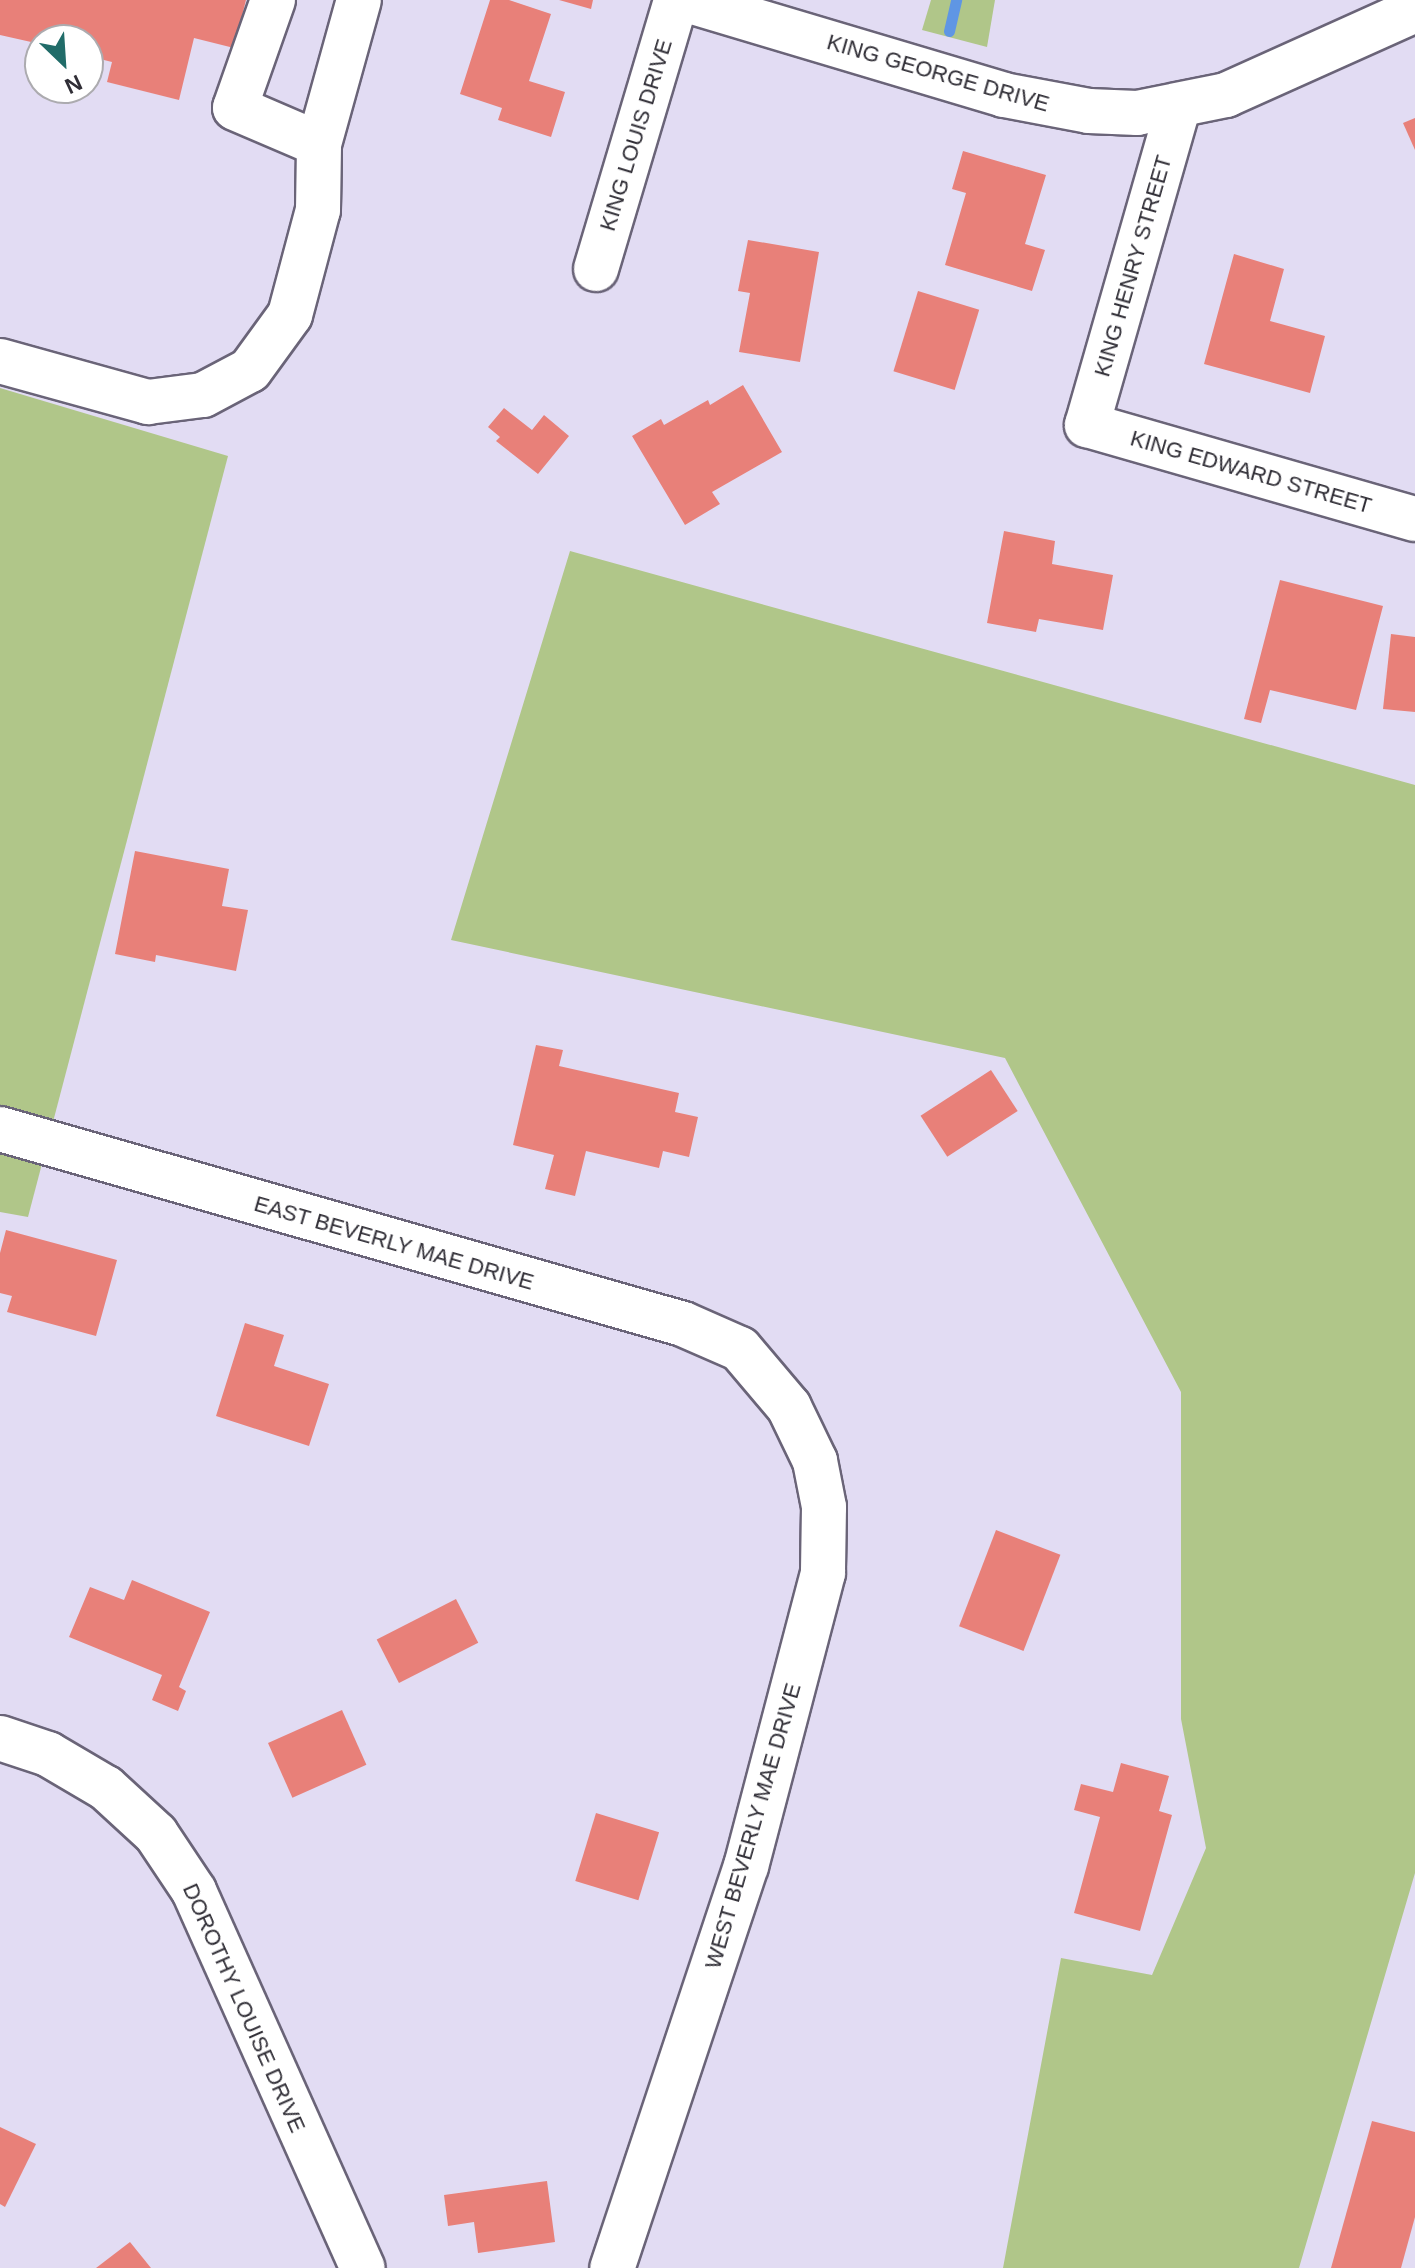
<!DOCTYPE html>
<style>
body{margin:0}
#map{position:relative;width:1415px;height:2268px;overflow:hidden;background:#e2dcf3;font-family:Arial,sans-serif}
div>[style]{position:absolute}
[style*='--x']{left:calc(var(--x)*1px);top:calc(var(--y)*1px);width:calc(var(--w)*1px);rotate:calc(var(--a)*1deg)}
.green>*{inset:0;background:#b0c689}
.stream>*{height:11px;margin:-5.5px;padding:0 5.5px;transform-origin:5.5px;border-radius:5.5px;background:#5f96e4}
.building>*{inset:0;background:#e88079;transform-origin:0 0}
.roads{filter:drop-shadow(2px 0 #6a6478) drop-shadow(-2px 0 #6a6478) drop-shadow(0 2px #6a6478) drop-shadow(0 -2px #6a6478)}
.minor>*{height:44px;margin:-22px;padding:0 22px;transform-origin:22px;border-radius:22px;background:#fff}
span{translate:-50% -50%;white-space:nowrap;text-align:center;line-height:1.15;-webkit-text-stroke:7px #fff;paint-order:stroke}
.street-label{font-size:22px;color:#302e36}
.north{position:absolute;left:24px;top:24px;width:80px;height:80px;box-sizing:border-box;background:#fff;border:2px solid #acabaf;border-radius:50%;rotate:155deg;font-size:22px;font-weight:700;line-height:32px;text-align:center;color:#302e36}
.north::after{content:'';display:block;margin:auto;width:28px;height:36px;background:#216c69;clip-path:polygon(50% 0,100% 100%,50% 72%,0 100%)}
</style>
<div id="map">
<div class="green">
<i style="clip-path:polygon(931px 0,995px 0,987px 47px,922px 30px)"></i>
<i style="clip-path:polygon(0 388px,228px 456px,28px 1217px,0 1212px)"></i>
<i style="clip-path:polygon(570px 551px,1415px 785px,1415px 1873px,1299px 2268px,1003px 2268px,1061px 1958px,1152px 1975px,1206px 1848px,1181px 1719px,1181px 1392px,1005px 1058px,451px 940px)"></i>
</div>
<div class="stream">
<i style="--x:949;--y:31;--w:32;--a:-77"></i>
</div>
<div class="building">
<i style="clip-path:polygon(0 0,246px 0,234px 48px,194px 38px,179px 100px,107px 82px,112px 62px,88px 56px,88px 40px,40px 40px,40px 44px,0 35px)"></i>
<i style="clip-path:polygon(490px 0,509px 0,551px 14px,529px 81px,565px 92px,551px 137px,498px 120px,502px 108px,460px 94px)"></i>
<i style="clip-path:polygon(559px 0,593px 0,591px 9px)"></i>
<i style="clip-path:polygon(1415px 118px,1415px 150px,1403px 123px)"></i>
<i style="clip-path:polygon(963px 151px,1046px 175px,1025px 244px,1045px 250px,1032px 291px,945px 265px,966px 193px,952px 189px)"></i>
<i style="clip-path:polygon(748px 240px,819px 252px,800px 362px,739px 352px,750px 293px,738px 291px)"></i>
<i style="clip-path:polygon(1234px 254px,1284px 269px,1270px 321px,1325px 336px,1310px 393px,1204px 364px)"></i>
<i style="left:918px;top:291px;width:64px;height:84px;rotate:17deg"></i>
<i style="clip-path:polygon(743px 385px,782px 452px,712px 492px,720px 504px,685px 525px,632px 436px,661px 419px,664px 425px,708px 400px,710px 405px)"></i>
<i style="clip-path:polygon(504px 408px,532px 430px,544px 415px,569px 436px,538px 474px,496px 441px,500px 437px,488px 427px)"></i>
<i style="clip-path:polygon(1004px 531px,1055px 541px,1052px 564px,1113px 575px,1103px 630px,1039px 619px,1036px 632px,987px 623px)"></i>
<i style="clip-path:polygon(1280px 580px,1383px 606px,1356px 710px,1270px 690px,1261px 723px,1244px 719px)"></i>
<i style="clip-path:polygon(1391px 634px,1415px 637px,1415px 712px,1383px 709px)"></i>
<i style="clip-path:polygon(135px 851px,229px 869px,222px 906px,248px 910px,236px 971px,156px 955px,155px 962px,115px 954px)"></i>
<i style="clip-path:polygon(536px 1045px,563px 1050px,559px 1066px,679px 1093px,675px 1112px,698px 1117px,689px 1157px,663px 1151px,659px 1168px,586px 1151px,575px 1196px,545px 1189px,554px 1155px,513px 1145px)"></i>
<i style="left:991px;top:1070px;width:49px;height:84px;rotate:57deg"></i>
<i style="clip-path:polygon(6px 1230px,117px 1260px,96px 1336px,7px 1312px,12px 1296px,0 1293px,0 1253px)"></i>
<i style="clip-path:polygon(245px 1323px,284px 1335px,274px 1366px,329px 1384px,309px 1446px,216px 1416px)"></i>
<i style="left:996px;top:1530px;width:69px;height:103px;rotate:21deg"></i>
<i style="clip-path:polygon(132px 1580px,210px 1612px,179px 1687px,186px 1691px,178px 1711px,152px 1700px,162px 1675px,69px 1637px,90px 1587px,124px 1600px)"></i>
<i style="left:456px;top:1599px;width:49px;height:89px;rotate:63deg"></i>
<i style="left:342px;top:1710px;width:60px;height:81px;rotate:66deg"></i>
<i style="clip-path:polygon(1121px 1763px,1169px 1776px,1159px 1811px,1172px 1815px,1140px 1931px,1074px 1913px,1100px 1817px,1074px 1810px,1081px 1784px,1113px 1792px)"></i>
<i style="left:596px;top:1813px;width:66px;height:71px;rotate:17deg"></i>
<i style="clip-path:polygon(1372px 2121px,1415px 2132px,1415px 2217px,1401px 2268px,1331px 2268px)"></i>
<i style="clip-path:polygon(0 2127px,36px 2144px,5px 2207px,0 2204px)"></i>
<i style="clip-path:polygon(547px 2181px,555px 2242px,478px 2253px,474px 2222px,448px 2226px,444px 2195px)"></i>
<i style="clip-path:polygon(130px 2242px,151px 2268px,96px 2268px)"></i>
</div>
<div class="roads">
<div class="minor">
<i style="--x:273;--y:0;--w:114;--a:109.4"></i>
<i style="--x:235;--y:108;--w:91;--a:23.2"></i>
<i style="--x:686;--y:0;--w:332;--a:16.6"></i>
<i style="--x:1004;--y:95;--w:86;--a:10.7"></i>
<i style="--x:1089;--y:111;--w:48;--a:2.4"></i>
<i style="--x:1137;--y:113;--w:91;--a:-11.4"></i>
<i style="--x:1226;--y:95;--w:207;--a:-24.2"></i>
<i style="--x:1178;--y:108;--w:330;--a:106"></i>
<i style="--x:1087;--y:425;--w:341;--a:16"></i>
<i style="--x:596;--y:269;--w:281;--a:-73.4"></i>
<i style="--x:0;--y:361;--w:154;--a:15.5"></i>
<i style="--x:148;--y:402;--w:55;--a:-7.3"></i>
<i style="--x:203;--y:395;--w:53;--a:-28"></i>
<i style="--x:250;--y:370;--w:68;--a:-54"></i>
<i style="--x:290;--y:315;--w:109;--a:-75.1"></i>
<i style="--x:318;--y:210;--w:66;--a:-89.1"></i>
<i style="--x:319;--y:144;--w:149;--a:-74.5"></i>
<i style="--x:0;--y:1129;--w:710;--a:15.93"></i>
<i style="--x:683;--y:1324;--w:62;--a:23.7"></i>
<i style="--x:740;--y:1349;--w:76;--a:49.8"></i>
<i style="--x:789;--y:1407;--w:60;--a:64.3"></i>
<i style="--x:815;--y:1461;--w:47;--a:78.9"></i>
<i style="--x:824;--y:1507;--w:66;--a:90.9"></i>
<i style="--x:823;--y:1573;--w:303;--a:104.7"></i>
<i style="--x:746;--y:1866;--w:424;--a:108.4"></i>
<i style="--x:0;--y:1738;--w:51;--a:18.4"></i>
<i style="--x:48;--y:1754;--w:67;--a:30.4"></i>
<i style="--x:106;--y:1788;--w:68;--a:42.6"></i>
<i style="--x:156;--y:1834;--w:69;--a:56.3"></i>
<i style="--x:194;--y:1891;--w:413;--a:65.9"></i>
</div>
</div>
<div class="street-label">
<span style="left:938px;top:73px;rotate:16deg">KING GEORGE DRIVE</span>
<span style="left:636px;top:135px;rotate:-73deg">KING LOUIS DRIVE</span>
<span style="left:1133px;top:266px;rotate:-74deg">KING HENRY STREET</span>
<span style="left:1251px;top:472px;rotate:16deg">KING EDWARD STREET</span>
<span style="left:394px;top:1243px;rotate:16deg">EAST BEVERLY MAE DRIVE</span>
<span style="left:753px;top:1826px;rotate:-74deg">WEST BEVERLY MAE DRIVE</span>
<span style="left:244px;top:2008px;rotate:66deg">DOROTHY LOUISE DRIVE</span>
</div>
<div class="north">N</div>
</div>
